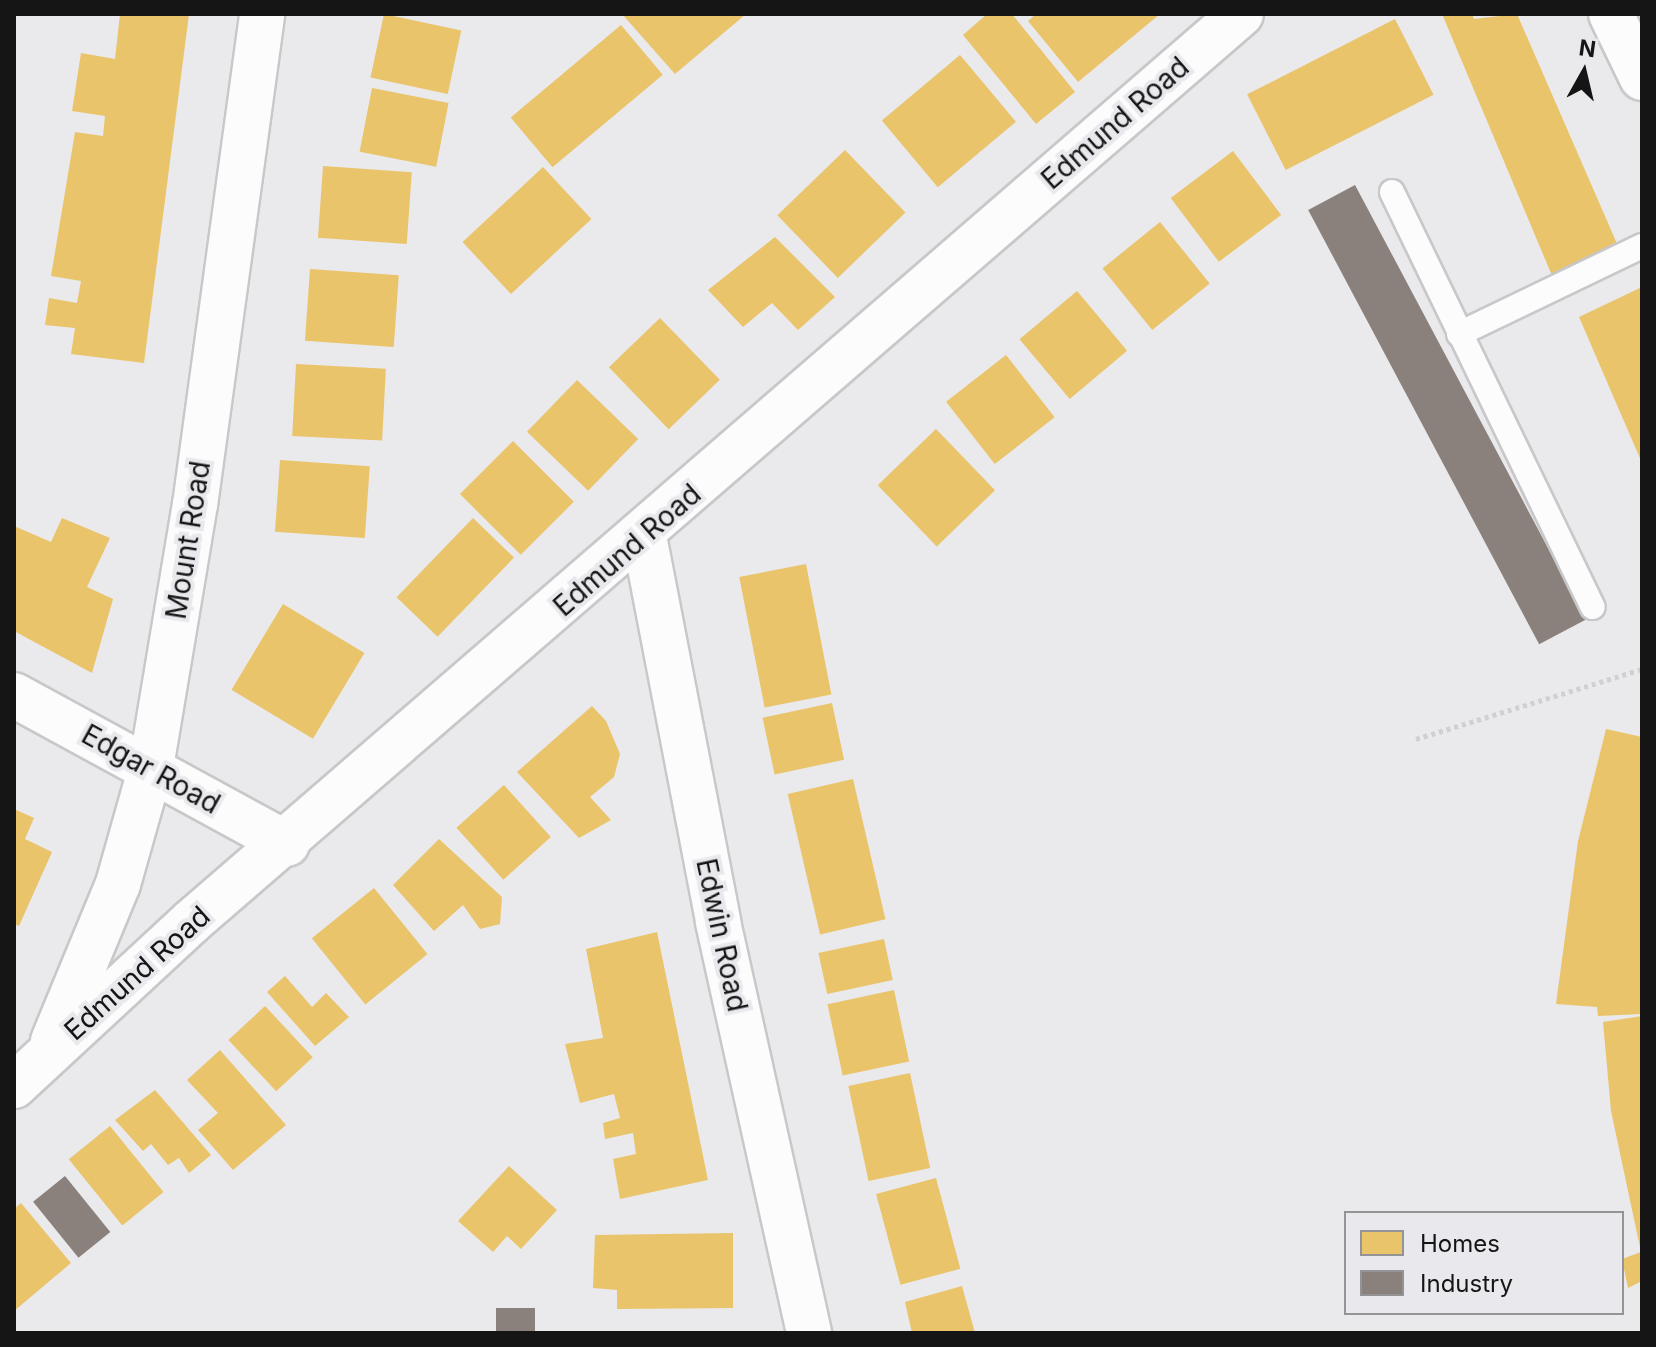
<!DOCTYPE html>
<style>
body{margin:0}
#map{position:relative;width:1656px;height:1347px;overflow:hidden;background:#eae9eb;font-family:Inter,sans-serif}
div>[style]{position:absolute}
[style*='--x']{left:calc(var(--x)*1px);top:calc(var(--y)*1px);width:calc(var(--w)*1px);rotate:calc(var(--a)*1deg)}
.homes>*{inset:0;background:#e9c46a;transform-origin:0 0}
.industry>*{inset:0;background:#8a817c;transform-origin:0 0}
.path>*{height:5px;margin-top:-2.5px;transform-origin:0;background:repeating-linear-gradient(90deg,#d0d0d1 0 4px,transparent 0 8px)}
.roads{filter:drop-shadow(2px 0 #c8c7c9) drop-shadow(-2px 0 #c8c7c9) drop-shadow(0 2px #c8c7c9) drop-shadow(0 -2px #c8c7c9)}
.service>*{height:24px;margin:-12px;padding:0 12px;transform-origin:12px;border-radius:12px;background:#fcfcfc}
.minor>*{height:44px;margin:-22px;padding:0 22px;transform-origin:22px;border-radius:22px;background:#fcfcfc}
span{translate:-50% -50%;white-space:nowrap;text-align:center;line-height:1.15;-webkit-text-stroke:8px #e9e8ec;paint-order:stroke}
.street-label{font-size:28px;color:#151516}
.frame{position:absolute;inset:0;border:16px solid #151516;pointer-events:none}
.legend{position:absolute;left:1344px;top:1211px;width:280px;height:104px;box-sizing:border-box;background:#e9e8ec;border:2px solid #949496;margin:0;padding:10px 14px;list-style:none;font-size:24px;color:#151516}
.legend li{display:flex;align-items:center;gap:16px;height:40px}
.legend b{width:40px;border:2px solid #949496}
.north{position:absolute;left:1544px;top:32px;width:80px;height:80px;-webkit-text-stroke:6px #e9e8ec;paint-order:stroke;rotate:8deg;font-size:22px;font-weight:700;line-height:32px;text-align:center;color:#151516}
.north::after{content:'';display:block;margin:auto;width:28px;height:36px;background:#151516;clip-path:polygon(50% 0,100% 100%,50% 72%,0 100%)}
</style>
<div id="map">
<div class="homes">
<i style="clip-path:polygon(120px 14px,189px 14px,144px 363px,71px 354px,75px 328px,45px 325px,49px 298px,77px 303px,81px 281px,51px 276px,75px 132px,103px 136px,105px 116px,72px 111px,81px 53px,115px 59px)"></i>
<i style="left:384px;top:14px;width:79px;height:65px;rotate:12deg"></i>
<i style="clip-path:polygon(622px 14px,746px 14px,675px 74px)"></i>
<i style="clip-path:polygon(987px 14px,1012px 14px,1075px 92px,1036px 124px,963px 35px)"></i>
<i style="clip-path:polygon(1036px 14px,1160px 14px,1078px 82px,1028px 21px)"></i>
<i style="clip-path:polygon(1442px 14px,1472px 14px,1474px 19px,1517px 14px,1618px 246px,1553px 278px)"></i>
<i style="left:1395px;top:19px;width:85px;height:166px;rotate:63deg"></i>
<i style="left:621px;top:25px;width:65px;height:144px;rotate:50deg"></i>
<i style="left:960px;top:55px;width:87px;height:102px;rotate:50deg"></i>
<i style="left:372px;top:88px;width:78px;height:65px;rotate:11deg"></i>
<i style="left:845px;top:150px;width:87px;height:94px;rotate:46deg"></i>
<i style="left:1233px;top:151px;width:80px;height:78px;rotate:53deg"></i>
<i style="left:323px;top:166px;width:89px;height:72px;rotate:4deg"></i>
<i style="left:543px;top:167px;width:71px;height:110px;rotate:47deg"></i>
<i style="left:1160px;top:222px;width:79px;height:74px;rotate:51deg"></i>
<i style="clip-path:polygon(775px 237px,835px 297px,798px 330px,772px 303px,743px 327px,708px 290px)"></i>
<i style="left:310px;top:269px;width:89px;height:72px;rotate:4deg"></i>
<i style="clip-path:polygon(1642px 287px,1642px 463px,1579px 317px)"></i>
<i style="left:1077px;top:291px;width:78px;height:75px;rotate:50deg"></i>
<i style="left:660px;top:318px;width:86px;height:71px;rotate:46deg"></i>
<i style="left:1006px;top:355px;width:79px;height:76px;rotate:52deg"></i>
<i style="left:296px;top:364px;width:90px;height:72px;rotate:3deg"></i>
<i style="left:577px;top:380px;width:85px;height:72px;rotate:44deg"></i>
<i style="left:936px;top:429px;width:85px;height:81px;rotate:46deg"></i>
<i style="left:513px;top:441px;width:86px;height:75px;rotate:45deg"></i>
<i style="left:280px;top:460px;width:90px;height:72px;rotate:4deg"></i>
<i style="clip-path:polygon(62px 518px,110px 538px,87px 587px,113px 599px,92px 673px,14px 631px,14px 526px,51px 542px)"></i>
<i style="left:473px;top:518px;width:57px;height:110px;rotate:44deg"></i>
<i style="left:806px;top:564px;width:133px;height:68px;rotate:79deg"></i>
<i style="left:283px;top:604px;width:95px;height:100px;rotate:31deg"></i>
<i style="left:832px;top:703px;width:58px;height:71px;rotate:78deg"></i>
<i style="clip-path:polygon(592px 706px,606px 721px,620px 754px,614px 777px,590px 797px,611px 820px,579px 838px,517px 772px)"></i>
<i style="clip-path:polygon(1606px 729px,1642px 737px,1642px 1014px,1598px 1016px,1597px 1007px,1556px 1004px,1578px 841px)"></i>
<i style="left:853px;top:779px;width:144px;height:67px;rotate:77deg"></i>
<i style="left:504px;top:785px;width:70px;height:64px;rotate:48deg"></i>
<i style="clip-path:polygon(14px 809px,34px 818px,25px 839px,52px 852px,19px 926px,14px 924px)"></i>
<i style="clip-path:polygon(439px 839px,502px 897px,500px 924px,480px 929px,463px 905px,434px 931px,393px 885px)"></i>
<i style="left:374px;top:888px;width:85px;height:80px;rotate:51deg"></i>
<i style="clip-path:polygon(657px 932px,708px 1180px,620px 1199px,613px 1159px,636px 1154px,633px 1133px,605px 1139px,603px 1123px,620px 1118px,614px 1094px,580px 1103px,565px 1044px,603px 1038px,586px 949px)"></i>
<i style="left:884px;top:939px;width:42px;height:67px;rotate:78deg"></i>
<i style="clip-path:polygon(285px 976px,312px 1007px,326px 993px,349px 1017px,315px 1046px,267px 992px)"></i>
<i style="left:894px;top:990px;width:73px;height:68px;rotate:78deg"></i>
<i style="left:265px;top:1006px;width:70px;height:50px;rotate:47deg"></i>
<i style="clip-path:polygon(1642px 1016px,1642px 1281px,1628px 1288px,1622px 1259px,1641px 1252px,1611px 1111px,1603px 1022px)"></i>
<i style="clip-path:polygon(220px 1050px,286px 1125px,233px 1170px,198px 1130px,218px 1113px,187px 1080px)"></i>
<i style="left:910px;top:1073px;width:97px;height:63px;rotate:78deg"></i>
<i style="clip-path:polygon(155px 1090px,211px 1155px,189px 1173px,179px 1158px,168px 1165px,151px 1144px,143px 1151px,115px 1120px)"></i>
<i style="left:110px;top:1126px;width:85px;height:53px;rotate:51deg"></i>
<i style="clip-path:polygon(509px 1166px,557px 1210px,521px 1249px,507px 1236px,493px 1252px,458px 1221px)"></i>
<i style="left:936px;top:1178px;width:94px;height:62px;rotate:75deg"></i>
<i style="clip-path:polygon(21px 1203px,71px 1263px,14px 1311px,14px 1209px)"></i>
<i style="clip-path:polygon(733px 1233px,733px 1308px,617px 1309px,617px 1290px,593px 1288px,595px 1235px)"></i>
<i style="clip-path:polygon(962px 1286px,975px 1333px,912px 1333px,905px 1302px)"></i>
</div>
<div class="industry">
<i style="left:1355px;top:185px;width:492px;height:53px;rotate:62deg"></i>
<i style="left:65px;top:1176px;width:72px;height:41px;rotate:51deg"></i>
<i style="left:496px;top:1308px;width:39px;height:25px"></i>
</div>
<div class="path">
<i style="--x:1416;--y:739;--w:237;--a:-17.2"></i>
</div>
<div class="roads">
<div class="service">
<i style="--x:1392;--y:192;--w:461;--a:64.2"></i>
<i style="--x:1459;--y:334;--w:203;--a:-25.7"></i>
</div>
<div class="minor">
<i style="--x:1611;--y:14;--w:71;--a:64.2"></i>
<i style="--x:644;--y:536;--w:393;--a:79.1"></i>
<i style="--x:718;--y:922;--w:421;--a:77.5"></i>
<i style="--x:14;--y:695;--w:311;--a:28.6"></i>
<i style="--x:53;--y:1041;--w:170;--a:-67.5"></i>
<i style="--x:118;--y:884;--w:122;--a:-74.2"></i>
<i style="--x:151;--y:767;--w:266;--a:-80.5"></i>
<i style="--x:195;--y:505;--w:496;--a:-82.2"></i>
<i style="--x:14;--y:1086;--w:241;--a:-42.8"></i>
<i style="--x:191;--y:922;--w:1388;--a:-40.85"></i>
</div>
</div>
<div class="street-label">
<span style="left:1115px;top:123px;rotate:-41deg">Edmund Road</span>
<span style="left:188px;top:540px;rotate:-81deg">Mount Road</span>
<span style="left:627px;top:550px;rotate:-41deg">Edmund Road</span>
<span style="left:151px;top:769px;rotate:29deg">Edgar Road</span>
<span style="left:722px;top:935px;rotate:78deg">Edwin Road</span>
<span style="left:137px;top:973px;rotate:-42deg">Edmund Road</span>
</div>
<div class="frame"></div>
<ul class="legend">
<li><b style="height:22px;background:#e9c46a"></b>Homes</li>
<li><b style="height:22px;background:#8a817c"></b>Industry</li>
</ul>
<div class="north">N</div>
</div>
